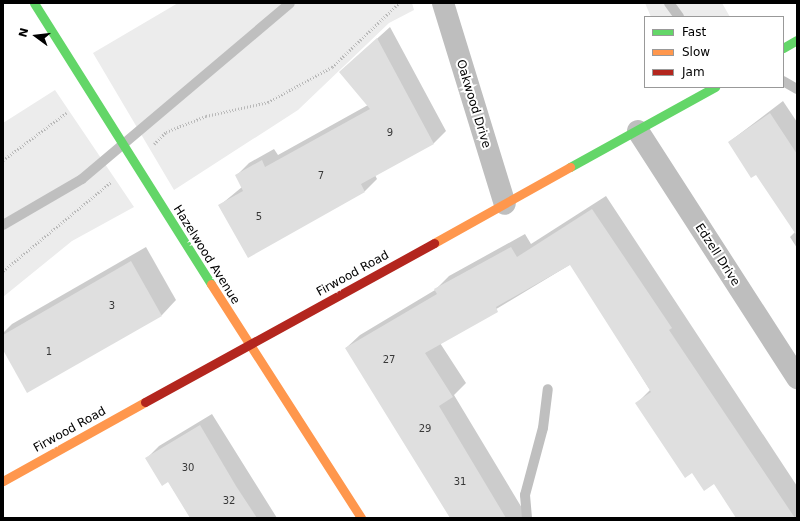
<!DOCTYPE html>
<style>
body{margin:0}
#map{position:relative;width:800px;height:521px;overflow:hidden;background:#fff;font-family:"DejaVu Sans",sans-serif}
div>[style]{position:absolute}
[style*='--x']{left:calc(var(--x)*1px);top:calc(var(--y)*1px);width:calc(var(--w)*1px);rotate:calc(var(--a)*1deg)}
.green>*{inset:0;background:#ececec}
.shadow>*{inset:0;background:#0003}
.stream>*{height:10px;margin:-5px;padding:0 5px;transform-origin:5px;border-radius:5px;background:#bfbfbf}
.building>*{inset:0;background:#dfdfdf}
.path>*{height:2.5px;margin-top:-1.25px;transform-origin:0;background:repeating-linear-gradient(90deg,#b9b9b9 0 1px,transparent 0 3px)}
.street>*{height:22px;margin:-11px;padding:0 11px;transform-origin:11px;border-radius:11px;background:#bebebe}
.fast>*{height:9px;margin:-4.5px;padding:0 4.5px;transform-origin:4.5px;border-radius:4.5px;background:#63d668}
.slow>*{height:9px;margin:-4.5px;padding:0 4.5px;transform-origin:4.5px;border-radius:4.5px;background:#ff974d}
.jam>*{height:9px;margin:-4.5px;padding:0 4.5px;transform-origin:4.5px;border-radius:4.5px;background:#b3261e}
span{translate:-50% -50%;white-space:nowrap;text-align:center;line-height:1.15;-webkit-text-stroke:4px #fff;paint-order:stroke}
.number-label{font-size:10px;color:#383838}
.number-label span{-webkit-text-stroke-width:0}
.street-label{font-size:12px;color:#000}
.frame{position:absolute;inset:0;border:4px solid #000;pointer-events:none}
.legend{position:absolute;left:644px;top:16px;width:140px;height:72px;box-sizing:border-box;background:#fff;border:1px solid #999;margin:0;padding:5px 7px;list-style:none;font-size:12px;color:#000}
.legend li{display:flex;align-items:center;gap:8px;height:20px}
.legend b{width:20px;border:1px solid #999}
.north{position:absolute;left:16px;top:16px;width:40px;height:40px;-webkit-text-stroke:3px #fff;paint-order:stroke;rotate:285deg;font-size:11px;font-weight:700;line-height:16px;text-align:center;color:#000}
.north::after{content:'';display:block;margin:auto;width:14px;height:18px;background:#000;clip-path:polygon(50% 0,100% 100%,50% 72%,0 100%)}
</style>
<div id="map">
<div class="green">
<i style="clip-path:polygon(178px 3px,412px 3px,414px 10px,389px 23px,298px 110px,174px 190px,93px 53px)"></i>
<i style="clip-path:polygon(645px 3px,722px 3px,730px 17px,651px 17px)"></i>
<i style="clip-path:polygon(55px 90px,134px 207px,72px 241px,3px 297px,3px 123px)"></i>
</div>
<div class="shadow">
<i style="clip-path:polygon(390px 27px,446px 131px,434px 143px,375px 175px,377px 179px,365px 191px,219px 206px,242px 187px,236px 176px,249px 163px,274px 149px,278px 155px,368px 105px,340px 72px)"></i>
<i style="clip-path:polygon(783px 101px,797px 122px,797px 248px,790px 237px,795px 232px,756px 173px,729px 142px)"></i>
<i style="clip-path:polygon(606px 196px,797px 486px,797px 518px,738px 518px,714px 483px,692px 472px,637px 403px,650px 390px,571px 264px,440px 343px,466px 383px,454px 395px,528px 518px,451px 518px,346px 348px,360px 335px,435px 290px,449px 276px,525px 234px,531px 244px)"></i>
<i style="clip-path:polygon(146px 247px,176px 300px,162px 315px,3px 348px,3px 333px,12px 324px)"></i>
<i style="clip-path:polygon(212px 414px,277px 518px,191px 518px,168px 481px,146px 459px,159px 446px)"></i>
</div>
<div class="stream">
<i style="--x:669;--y:3;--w:17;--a:54"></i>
<i style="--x:783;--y:81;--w:16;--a:30"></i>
<i style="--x:3;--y:225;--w:91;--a:-30.2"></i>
<i style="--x:82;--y:179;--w:272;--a:-40.2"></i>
<i style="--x:527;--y:518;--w:23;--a:-95"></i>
<i style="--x:525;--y:495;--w:69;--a:-75"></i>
<i style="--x:543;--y:428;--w:39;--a:-83"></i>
</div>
<div class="building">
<i style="clip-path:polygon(377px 38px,434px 144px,361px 184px,365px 192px,248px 258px,218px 205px,243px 191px,235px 175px,262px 160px,265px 167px,370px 109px,339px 72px)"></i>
<i style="clip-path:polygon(770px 113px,797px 154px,797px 236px,756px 175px,751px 178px,728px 142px)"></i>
<i style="clip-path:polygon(592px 209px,672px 328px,669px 330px,795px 518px,736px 518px,714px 484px,704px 491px,692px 473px,685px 478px,635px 403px,651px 392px,570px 265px,496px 307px,498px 312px,425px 353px,453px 397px,439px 406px,506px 518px,450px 518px,345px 348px,437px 294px,434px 289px,511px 247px,517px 257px)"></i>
<i style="clip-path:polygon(131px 261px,162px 316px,27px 393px,3px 350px,3px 335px)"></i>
<i style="clip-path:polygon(200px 425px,236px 486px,257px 518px,190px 518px,168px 482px,162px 486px,145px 458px)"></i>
</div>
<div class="path">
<i style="--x:154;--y:144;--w:17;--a:-45"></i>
<i style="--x:166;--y:132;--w:43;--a:-21.8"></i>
<i style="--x:206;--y:116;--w:64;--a:-12.7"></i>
<i style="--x:268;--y:102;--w:73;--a:-28.7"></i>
<i style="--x:332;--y:67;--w:93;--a:-43.7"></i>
<i style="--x:3;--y:160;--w:79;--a:-36.7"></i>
<i style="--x:3;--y:271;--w:140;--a:-39.5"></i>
</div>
<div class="street">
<i style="--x:443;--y:3;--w:210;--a:72.9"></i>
<i style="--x:638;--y:131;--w:294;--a:57.2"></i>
</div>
<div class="fast">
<i style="--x:34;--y:3;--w:332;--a:57.8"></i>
<i style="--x:783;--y:48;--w:16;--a:-30"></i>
<i style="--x:570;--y:167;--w:166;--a:-28.9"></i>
</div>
<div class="slow">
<i style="--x:434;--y:243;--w:156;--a:-29.2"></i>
<i style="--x:211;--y:284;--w:278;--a:57.3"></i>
<i style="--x:3;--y:481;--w:162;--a:-29.1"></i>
</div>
<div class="jam">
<i style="--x:145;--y:402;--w:330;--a:-28.8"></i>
</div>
<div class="number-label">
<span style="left:390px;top:133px">9</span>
<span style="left:321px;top:176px">7</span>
<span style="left:259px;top:217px">5</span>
<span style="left:112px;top:306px">3</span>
<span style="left:49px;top:352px">1</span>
<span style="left:389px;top:360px">27</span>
<span style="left:425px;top:429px">29</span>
<span style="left:188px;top:468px">30</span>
<span style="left:460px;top:482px">31</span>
<span style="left:229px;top:501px">32</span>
</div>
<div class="street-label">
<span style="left:473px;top:104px;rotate:73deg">Oakwood Drive</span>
<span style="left:206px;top:255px;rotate:58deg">Hazelwood Avenue</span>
<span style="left:717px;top:255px;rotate:57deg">Edzell Drive</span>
<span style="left:353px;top:274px;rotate:-29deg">Firwood Road</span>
<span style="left:70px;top:430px;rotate:-29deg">Firwood Road</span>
</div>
<div class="frame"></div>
<ul class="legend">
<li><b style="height:5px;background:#63d668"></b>Fast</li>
<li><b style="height:5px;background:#ff974d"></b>Slow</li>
<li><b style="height:5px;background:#b3261e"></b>Jam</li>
</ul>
<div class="north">N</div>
</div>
